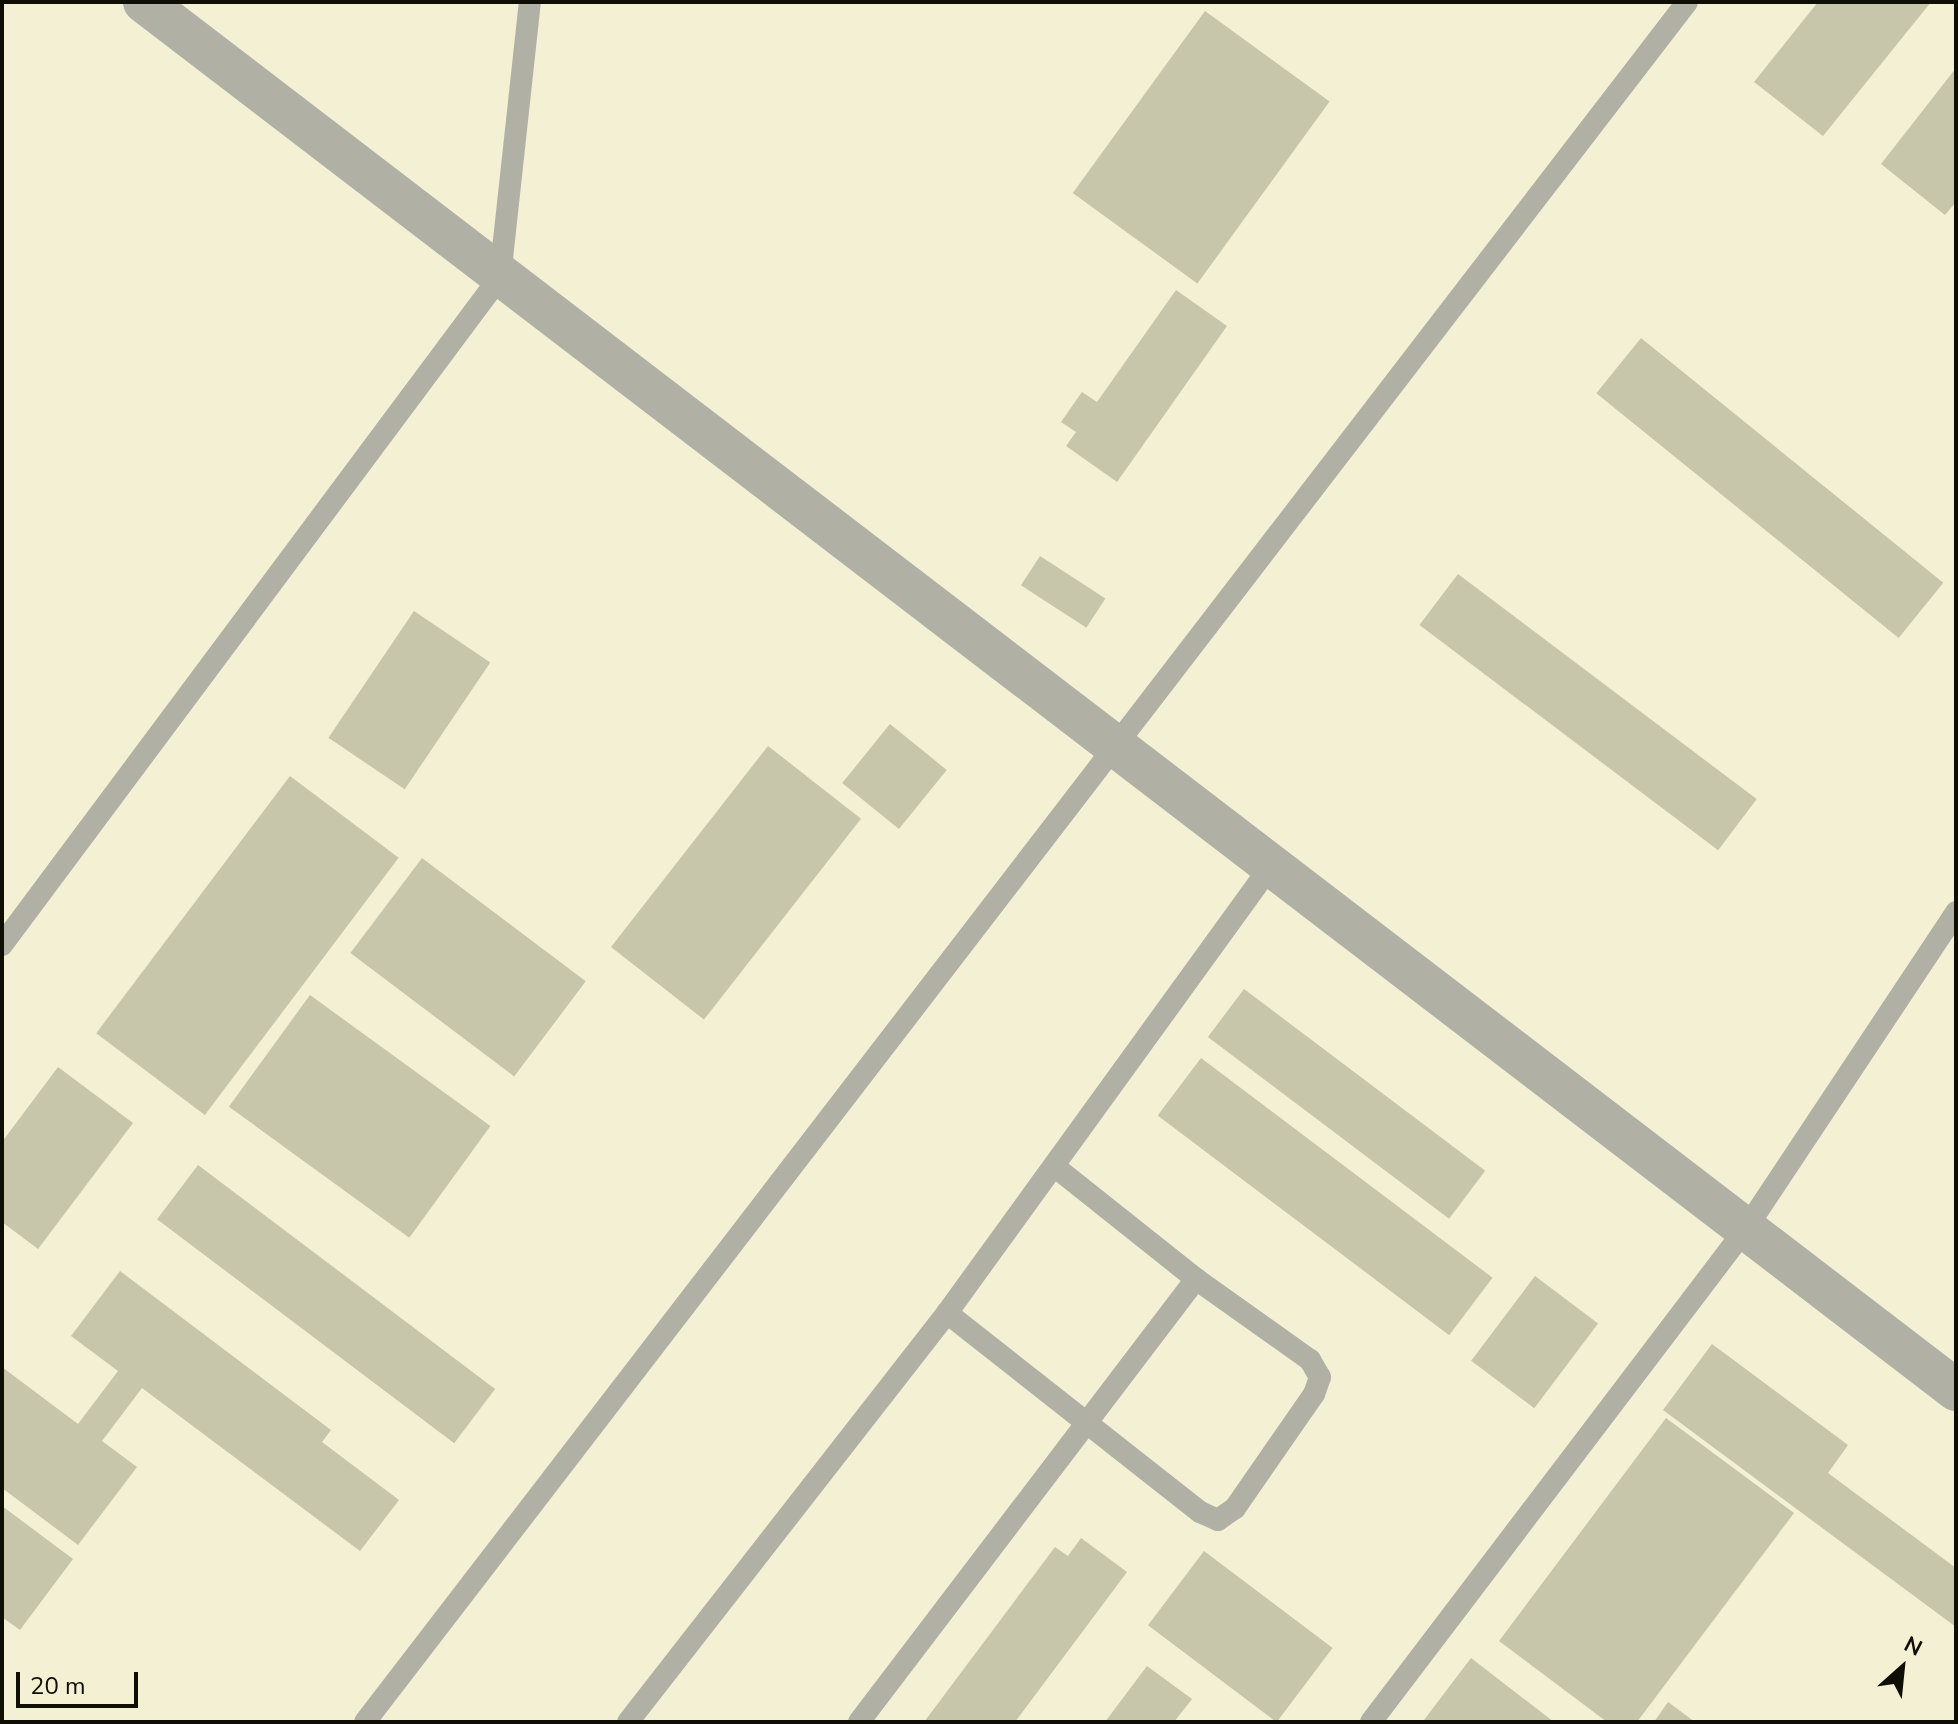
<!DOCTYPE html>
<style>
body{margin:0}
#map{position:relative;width:1958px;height:1724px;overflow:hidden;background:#f3f0d4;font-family:"Nunito Sans",sans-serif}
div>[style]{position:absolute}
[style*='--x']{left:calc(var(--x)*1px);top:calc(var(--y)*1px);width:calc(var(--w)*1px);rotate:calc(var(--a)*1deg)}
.building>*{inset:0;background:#c7c5aa;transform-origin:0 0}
.service>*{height:22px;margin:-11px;padding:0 11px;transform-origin:11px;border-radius:11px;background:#b1b0a4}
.minor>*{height:42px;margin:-21px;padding:0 21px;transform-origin:21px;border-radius:21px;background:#b1b0a4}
span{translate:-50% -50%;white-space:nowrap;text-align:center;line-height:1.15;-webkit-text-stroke:6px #f3f0d4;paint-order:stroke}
.frame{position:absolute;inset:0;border:4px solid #0f0e05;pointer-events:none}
.north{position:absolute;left:1862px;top:1628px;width:80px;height:80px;-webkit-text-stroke:6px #f3f0d4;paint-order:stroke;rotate:27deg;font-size:22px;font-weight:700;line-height:32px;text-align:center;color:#0f0e05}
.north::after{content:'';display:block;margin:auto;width:28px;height:36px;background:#0f0e05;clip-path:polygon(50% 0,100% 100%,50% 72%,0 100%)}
.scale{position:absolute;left:16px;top:1672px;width:122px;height:36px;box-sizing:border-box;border:4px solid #0f0e05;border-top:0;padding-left:10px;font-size:24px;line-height:28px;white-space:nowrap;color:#0f0e05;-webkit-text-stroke:6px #f3f0d4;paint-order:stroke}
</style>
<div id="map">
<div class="building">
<i style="clip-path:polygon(1818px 2px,1931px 2px,1823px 136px,1754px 82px)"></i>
<i style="left:1205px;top:11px;width:154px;height:225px;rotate:36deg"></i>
<i style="clip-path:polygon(1956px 68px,1956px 202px,1945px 215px,1881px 164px)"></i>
<i style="clip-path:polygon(1176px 290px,1227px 326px,1117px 482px,1066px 446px,1076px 432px,1061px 422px,1082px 392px,1097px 402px)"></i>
<i style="left:1641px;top:338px;width:389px;height:71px;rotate:39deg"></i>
<i style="left:1040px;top:556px;width:78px;height:35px;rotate:33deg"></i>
<i style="left:1458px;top:574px;width:374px;height:64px;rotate:37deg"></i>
<i style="left:414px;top:611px;width:92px;height:153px;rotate:34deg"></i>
<i style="left:890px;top:724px;width:73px;height:76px;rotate:39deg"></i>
<i style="left:768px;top:746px;width:118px;height:255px;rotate:38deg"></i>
<i style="left:290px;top:776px;width:136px;height:322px;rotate:37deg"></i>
<i style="left:422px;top:858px;width:205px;height:119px;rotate:37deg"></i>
<i style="left:1244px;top:989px;width:302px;height:60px;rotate:37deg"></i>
<i style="left:310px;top:995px;width:223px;height:138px;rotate:36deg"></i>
<i style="left:1201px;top:1058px;width:365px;height:72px;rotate:37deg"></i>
<i style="clip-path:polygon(58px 1067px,133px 1123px,38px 1249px,2px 1222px,2px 1142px)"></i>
<i style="left:198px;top:1165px;width:372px;height:68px;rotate:37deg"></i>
<i style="clip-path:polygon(120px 1271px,331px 1430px,322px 1442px,399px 1500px,360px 1551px,142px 1388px,102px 1441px,137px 1467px,78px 1545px,2px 1488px,2px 1367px,78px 1424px,118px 1371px,71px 1336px)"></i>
<i style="left:1535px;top:1276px;width:79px;height:106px;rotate:37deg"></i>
<i style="clip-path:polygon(1712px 1344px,1848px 1445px,1828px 1473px,1956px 1568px,1956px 1627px,1663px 1410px)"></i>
<i style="clip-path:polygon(1666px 1418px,1794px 1513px,1637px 1722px,1607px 1722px,1499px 1641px)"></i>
<i style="clip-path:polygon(2px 1506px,73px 1559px,20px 1630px,2px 1617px)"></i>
<i style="clip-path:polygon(1081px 1538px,1127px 1572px,1015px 1722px,924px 1722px,1055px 1547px,1068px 1556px)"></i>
<i style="left:1204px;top:1551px;width:161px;height:93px;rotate:37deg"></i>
<i style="clip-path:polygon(1471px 1658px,1554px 1722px,1427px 1722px,1424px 1720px)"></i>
<i style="clip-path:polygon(1147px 1666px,1192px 1699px,1174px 1722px,1105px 1722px)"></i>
<i style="clip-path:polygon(1668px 1702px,1695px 1722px,1654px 1722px)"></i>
</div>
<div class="service">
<i style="--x:2;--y:945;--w:833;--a:-53.3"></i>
<i style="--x:500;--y:277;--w:277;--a:-83.8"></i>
<i style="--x:1054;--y:1166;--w:181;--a:38.5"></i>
<i style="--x:1196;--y:1279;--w:140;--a:35.4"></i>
<i style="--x:1310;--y:1360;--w:20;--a:60"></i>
<i style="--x:1320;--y:1377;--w:18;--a:109"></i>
<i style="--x:1314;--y:1394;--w:139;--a:124.7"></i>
<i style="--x:1235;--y:1508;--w:21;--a:145"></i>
<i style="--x:1218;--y:1520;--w:20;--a:-156"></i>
<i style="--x:1200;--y:1512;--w:322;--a:-141.8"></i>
<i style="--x:947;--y:1313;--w:556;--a:-54.08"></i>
<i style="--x:365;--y:1722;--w:2169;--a:-52.45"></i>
<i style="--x:628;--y:1722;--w:519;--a:-52.05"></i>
<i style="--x:859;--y:1722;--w:557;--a:-52.74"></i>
<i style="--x:1371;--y:1722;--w:622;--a:-52.78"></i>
<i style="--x:1747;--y:1227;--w:378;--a:-56.4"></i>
</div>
<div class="minor">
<i style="--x:144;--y:2;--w:2283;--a:37.45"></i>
</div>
<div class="frame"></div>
<div class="north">N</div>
<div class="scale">20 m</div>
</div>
